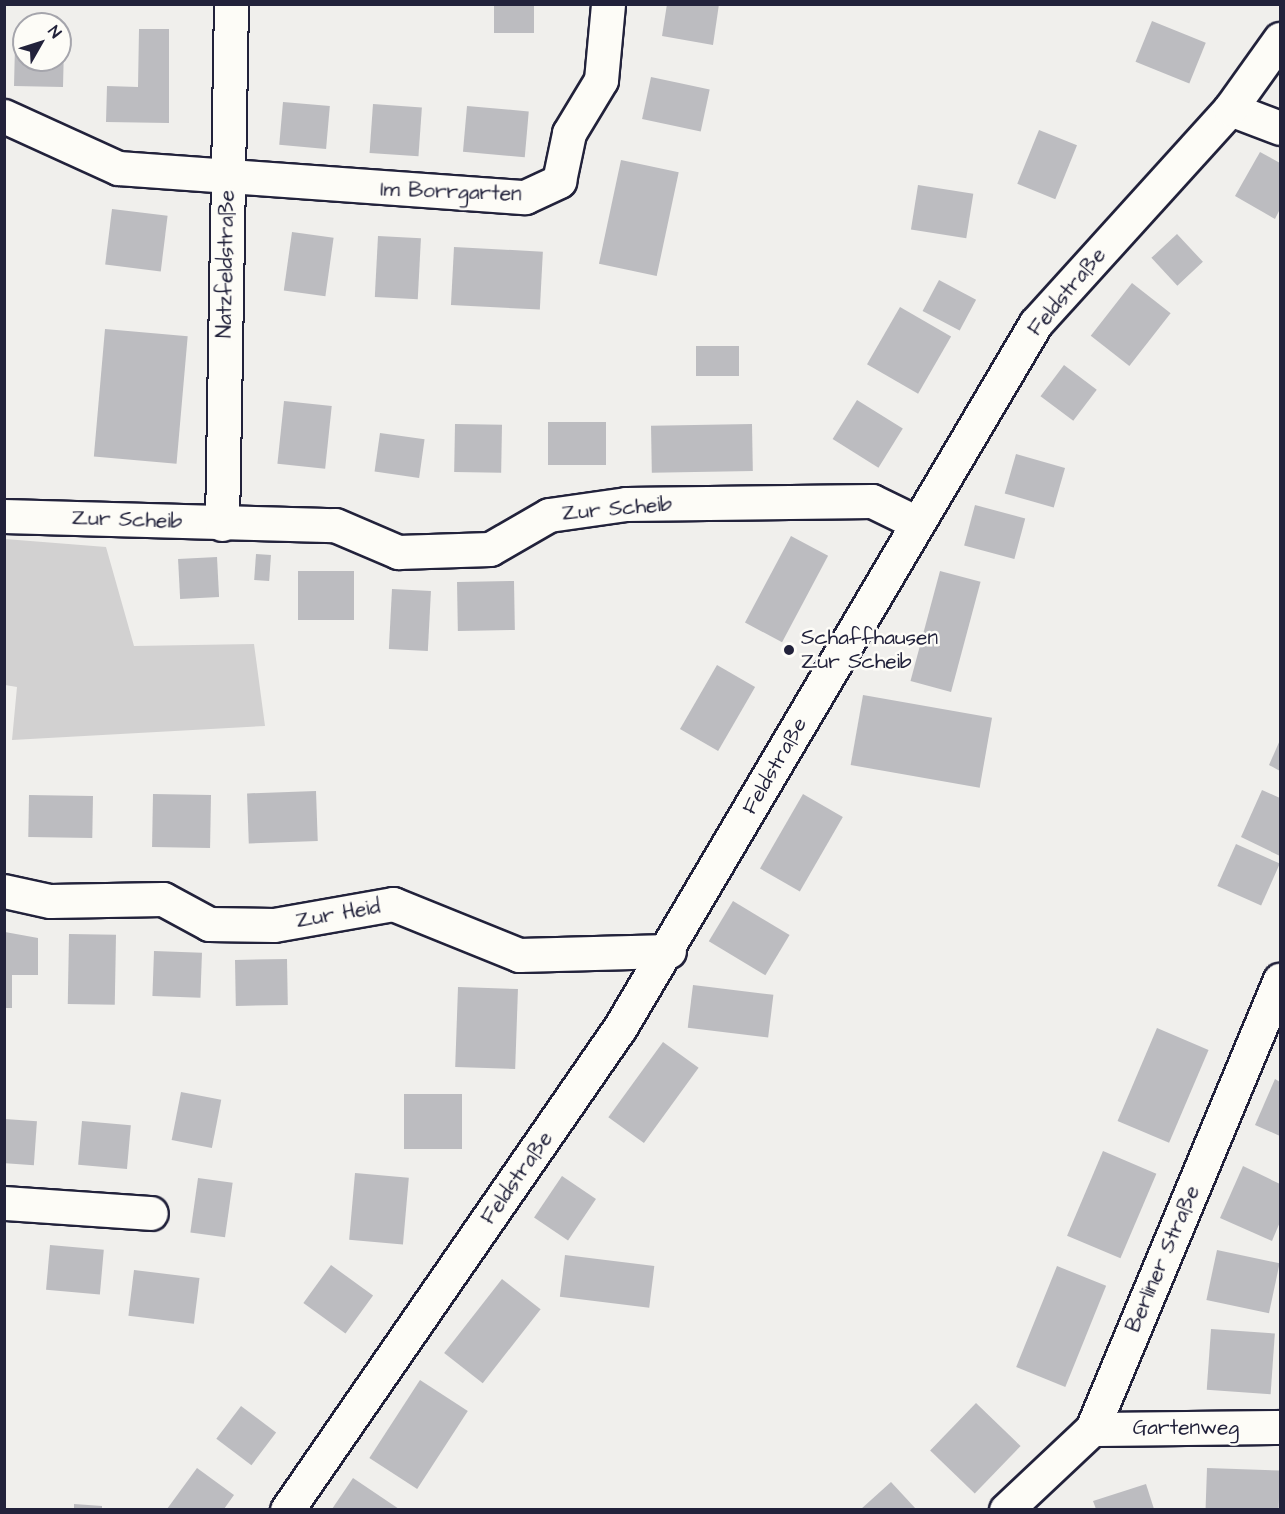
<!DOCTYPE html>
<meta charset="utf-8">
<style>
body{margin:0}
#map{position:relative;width:1285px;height:1514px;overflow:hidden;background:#f0efec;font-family:"Architects Daughter",sans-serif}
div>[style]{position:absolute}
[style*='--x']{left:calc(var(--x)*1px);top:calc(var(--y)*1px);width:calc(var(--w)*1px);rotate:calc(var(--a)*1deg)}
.green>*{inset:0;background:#d2d1d1}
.building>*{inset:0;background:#bcbcc0;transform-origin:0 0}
.roads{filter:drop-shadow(2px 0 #22223b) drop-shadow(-2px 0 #22223b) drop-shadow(0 2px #22223b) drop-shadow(0 -2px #22223b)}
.street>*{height:33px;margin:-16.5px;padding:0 16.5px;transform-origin:16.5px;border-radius:16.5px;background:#fdfcf7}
.dots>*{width:16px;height:16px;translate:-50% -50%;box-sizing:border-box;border:3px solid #fdfcf7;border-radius:50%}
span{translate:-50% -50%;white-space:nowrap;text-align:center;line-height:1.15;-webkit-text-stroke:5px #fdfcf7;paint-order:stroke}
.street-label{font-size:21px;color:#22223b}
.poi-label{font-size:21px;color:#22223b}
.left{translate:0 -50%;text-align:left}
.frame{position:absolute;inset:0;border:6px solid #22223b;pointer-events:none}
.north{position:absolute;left:12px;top:12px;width:60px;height:60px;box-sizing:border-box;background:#fdfcf7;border:2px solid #a5a5ac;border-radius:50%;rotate:51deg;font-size:16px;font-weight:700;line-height:24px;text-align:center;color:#22223b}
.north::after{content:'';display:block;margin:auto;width:21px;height:27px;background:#22223b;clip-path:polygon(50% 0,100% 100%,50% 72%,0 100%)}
</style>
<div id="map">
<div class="green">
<i style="clip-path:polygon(5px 539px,106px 547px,134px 646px,254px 644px,265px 726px,12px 740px,17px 687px,5px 685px)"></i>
</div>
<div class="building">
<i style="left:494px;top:4px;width:40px;height:29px"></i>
<i style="clip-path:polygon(667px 4px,719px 4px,713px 45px,662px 36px)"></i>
<i style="left:1152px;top:21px;width:58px;height:44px;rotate:22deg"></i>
<i style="clip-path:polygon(139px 29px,169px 29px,169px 123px,106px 122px,107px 86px,138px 87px)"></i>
<i style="clip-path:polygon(15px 45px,24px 45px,24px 60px,60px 60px,64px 46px,63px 87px,14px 86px)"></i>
<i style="left:651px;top:77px;width:60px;height:43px;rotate:12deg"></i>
<i style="left:283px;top:102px;width:47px;height:43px;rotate:5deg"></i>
<i style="left:373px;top:104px;width:49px;height:49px;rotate:4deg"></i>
<i style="left:467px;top:106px;width:62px;height:46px;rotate:5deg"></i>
<i style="left:1039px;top:130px;width:41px;height:58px;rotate:22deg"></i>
<i style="clip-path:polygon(1260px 152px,1280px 163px,1280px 209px,1275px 219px,1235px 196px)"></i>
<i style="left:621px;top:160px;width:59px;height:106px;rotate:12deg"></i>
<i style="left:918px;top:185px;width:56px;height:45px;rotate:9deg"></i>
<i style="left:112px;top:209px;width:56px;height:56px;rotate:7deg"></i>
<i style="left:292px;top:232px;width:42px;height:59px;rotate:8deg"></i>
<i style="left:1177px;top:234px;width:38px;height:35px;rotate:47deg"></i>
<i style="left:378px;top:236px;width:43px;height:61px;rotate:3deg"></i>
<i style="left:454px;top:247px;width:89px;height:58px;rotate:3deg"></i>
<i style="left:939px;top:280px;width:42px;height:35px;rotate:28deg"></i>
<i style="left:1132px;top:283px;width:49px;height:67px;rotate:38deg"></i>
<i style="left:900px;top:307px;width:59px;height:66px;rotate:30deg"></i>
<i style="left:105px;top:329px;width:83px;height:128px;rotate:5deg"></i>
<i style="left:696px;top:346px;width:43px;height:30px"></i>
<i style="left:1064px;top:365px;width:41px;height:39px;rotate:37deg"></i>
<i style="left:857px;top:400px;width:54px;height:46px;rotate:32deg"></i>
<i style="left:284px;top:401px;width:48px;height:63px;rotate:6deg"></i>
<i style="left:548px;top:422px;width:58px;height:43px"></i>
<i style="left:455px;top:424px;width:47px;height:48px;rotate:1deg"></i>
<i style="left:752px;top:424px;width:47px;height:101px;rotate:89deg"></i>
<i style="left:380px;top:433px;width:45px;height:39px;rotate:8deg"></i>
<i style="left:1016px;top:454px;width:51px;height:41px;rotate:16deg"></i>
<i style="left:975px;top:505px;width:52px;height:42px;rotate:15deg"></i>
<i style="left:791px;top:536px;width:42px;height:98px;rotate:28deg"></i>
<i style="left:256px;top:554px;width:15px;height:26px;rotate:4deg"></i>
<i style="left:217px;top:557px;width:40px;height:39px;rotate:87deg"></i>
<i style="left:298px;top:571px;width:56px;height:49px"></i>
<i style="left:940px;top:571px;width:42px;height:114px;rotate:15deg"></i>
<i style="left:514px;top:581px;width:49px;height:57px;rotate:89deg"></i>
<i style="left:392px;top:589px;width:39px;height:60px;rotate:3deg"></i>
<i style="left:717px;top:665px;width:44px;height:74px;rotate:30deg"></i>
<i style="left:863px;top:695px;width:131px;height:71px;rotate:10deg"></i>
<i style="clip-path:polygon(1280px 740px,1280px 771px,1269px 765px)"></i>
<i style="clip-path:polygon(1262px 790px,1280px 798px,1280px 856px,1241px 837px)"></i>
<i style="left:316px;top:791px;width:50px;height:69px;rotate:88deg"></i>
<i style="left:153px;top:794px;width:58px;height:53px;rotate:1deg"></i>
<i style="left:803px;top:794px;width:46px;height:86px;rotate:30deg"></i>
<i style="left:29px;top:795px;width:64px;height:42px;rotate:1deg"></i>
<i style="left:1236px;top:844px;width:48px;height:46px;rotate:24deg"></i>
<i style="left:733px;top:901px;width:66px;height:47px;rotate:31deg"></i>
<i style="clip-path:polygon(5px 932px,38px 938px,38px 975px,12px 975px,12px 1008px,5px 1008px)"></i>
<i style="left:69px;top:934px;width:47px;height:70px;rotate:1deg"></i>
<i style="left:154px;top:951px;width:48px;height:45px;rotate:2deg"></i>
<i style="left:287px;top:959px;width:46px;height:52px;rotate:89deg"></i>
<i style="left:693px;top:985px;width:81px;height:43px;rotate:7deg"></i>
<i style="left:458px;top:987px;width:60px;height:80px;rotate:2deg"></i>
<i style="left:1157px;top:1028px;width:56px;height:101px;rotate:23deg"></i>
<i style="left:663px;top:1042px;width:44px;height:93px;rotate:36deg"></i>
<i style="clip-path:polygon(1275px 1079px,1280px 1082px,1280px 1136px,1255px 1125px)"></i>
<i style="left:181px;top:1092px;width:41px;height:49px;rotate:11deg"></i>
<i style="left:404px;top:1094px;width:58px;height:55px"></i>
<i style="left:5px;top:1119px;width:32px;height:44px;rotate:4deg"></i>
<i style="left:82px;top:1121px;width:49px;height:44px;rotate:5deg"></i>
<i style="left:1103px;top:1151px;width:58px;height:92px;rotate:23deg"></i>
<i style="clip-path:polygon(1243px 1166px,1280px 1184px,1280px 1222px,1272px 1241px,1220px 1218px)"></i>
<i style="left:355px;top:1173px;width:54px;height:67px;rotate:5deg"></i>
<i style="left:562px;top:1176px;width:41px;height:50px;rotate:34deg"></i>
<i style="left:198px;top:1178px;width:35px;height:55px;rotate:8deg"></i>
<i style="left:50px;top:1245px;width:54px;height:45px;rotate:5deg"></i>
<i style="left:1217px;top:1250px;width:64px;height:51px;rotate:12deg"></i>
<i style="left:565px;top:1255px;width:90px;height:42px;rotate:7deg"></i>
<i style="left:331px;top:1265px;width:52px;height:47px;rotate:36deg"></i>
<i style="left:1057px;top:1266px;width:53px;height:109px;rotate:22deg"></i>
<i style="left:134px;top:1270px;width:66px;height:46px;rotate:7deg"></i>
<i style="left:502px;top:1279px;width:49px;height:94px;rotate:38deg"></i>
<i style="left:1211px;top:1329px;width:64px;height:61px;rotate:4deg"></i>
<i style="left:420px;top:1380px;width:57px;height:93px;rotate:33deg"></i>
<i style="left:976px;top:1403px;width:62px;height:66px;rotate:44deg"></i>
<i style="left:241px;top:1406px;width:44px;height:41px;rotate:37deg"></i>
<i style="clip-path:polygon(197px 1468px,234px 1495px,224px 1509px,167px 1509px)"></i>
<i style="left:1207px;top:1468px;width:73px;height:41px;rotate:2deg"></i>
<i style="clip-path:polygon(353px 1478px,399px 1509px,332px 1509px)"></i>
<i style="clip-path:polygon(891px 1482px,916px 1509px,861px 1509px)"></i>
<i style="clip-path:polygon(1146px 1484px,1154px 1509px,1096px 1509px,1093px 1501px)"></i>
<i style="clip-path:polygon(74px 1504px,102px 1506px,102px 1509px,74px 1509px)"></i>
</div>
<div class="roads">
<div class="street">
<i style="--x:1230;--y:109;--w:53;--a:20.8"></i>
<i style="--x:4;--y:116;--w:125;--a:24.5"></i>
<i style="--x:118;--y:168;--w:408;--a:4.1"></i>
<i style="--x:525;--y:197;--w:38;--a:-25"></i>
<i style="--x:559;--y:181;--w:49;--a:-78.2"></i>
<i style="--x:569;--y:133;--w:62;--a:-58.9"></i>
<i style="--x:601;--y:80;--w:76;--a:-84.7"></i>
<i style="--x:4;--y:516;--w:331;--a:1.6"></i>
<i style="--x:335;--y:525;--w:69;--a:23.2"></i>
<i style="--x:398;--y:552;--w:92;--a:-1.9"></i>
<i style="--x:490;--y:549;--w:68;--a:-30"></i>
<i style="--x:549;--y:515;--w:78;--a:-8.1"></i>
<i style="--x:626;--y:504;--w:246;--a:-0.7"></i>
<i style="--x:872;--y:501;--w:48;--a:26"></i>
<i style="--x:222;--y:524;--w:520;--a:-89.01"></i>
<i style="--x:4;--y:891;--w:47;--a:12.3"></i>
<i style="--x:50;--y:901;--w:113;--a:-1"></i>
<i style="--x:163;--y:899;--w:52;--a:28.5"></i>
<i style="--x:209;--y:924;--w:65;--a:0.9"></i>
<i style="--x:274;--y:925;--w:121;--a:-10"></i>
<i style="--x:393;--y:904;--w:136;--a:22"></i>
<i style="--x:519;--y:955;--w:150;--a:-1.5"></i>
<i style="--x:4;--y:1203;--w:147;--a:3.9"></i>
<i style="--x:1092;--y:1429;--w:188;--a:-0.6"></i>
<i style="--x:287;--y:1510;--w:588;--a:-55.39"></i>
<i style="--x:621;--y:1026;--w:816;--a:-59.45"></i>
<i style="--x:1036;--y:323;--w:289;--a:-47.8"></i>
<i style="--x:1230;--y:109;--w:86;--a:-54.5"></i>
<i style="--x:1006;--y:1510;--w:118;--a:-43.3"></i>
<i style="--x:1092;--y:1429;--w:487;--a:-67.3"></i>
</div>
</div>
<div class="dots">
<i style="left:789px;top:650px;background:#22223b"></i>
</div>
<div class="street-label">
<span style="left:451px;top:192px;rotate:2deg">Im Borrgarten</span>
<span style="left:226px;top:264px;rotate:-89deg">Natzfeldstraße</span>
<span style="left:1067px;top:292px;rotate:-50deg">Feldstraße</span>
<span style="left:617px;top:509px;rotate:-5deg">Zur Scheib</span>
<span style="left:127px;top:520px;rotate:2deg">Zur Scheib</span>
<span style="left:775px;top:766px;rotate:-60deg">Feldstraße</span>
<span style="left:338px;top:914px;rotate:-10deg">Zur Heid</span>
<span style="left:517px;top:1178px;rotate:-55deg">Feldstraße</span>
<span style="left:1163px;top:1259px;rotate:-67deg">Berliner Straße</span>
<span style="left:1186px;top:1428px">Gartenweg</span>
</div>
<div class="poi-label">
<span class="left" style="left:801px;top:650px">Schaffhausen<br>Zur Scheib</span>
</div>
<div class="frame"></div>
<div class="north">N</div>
</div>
